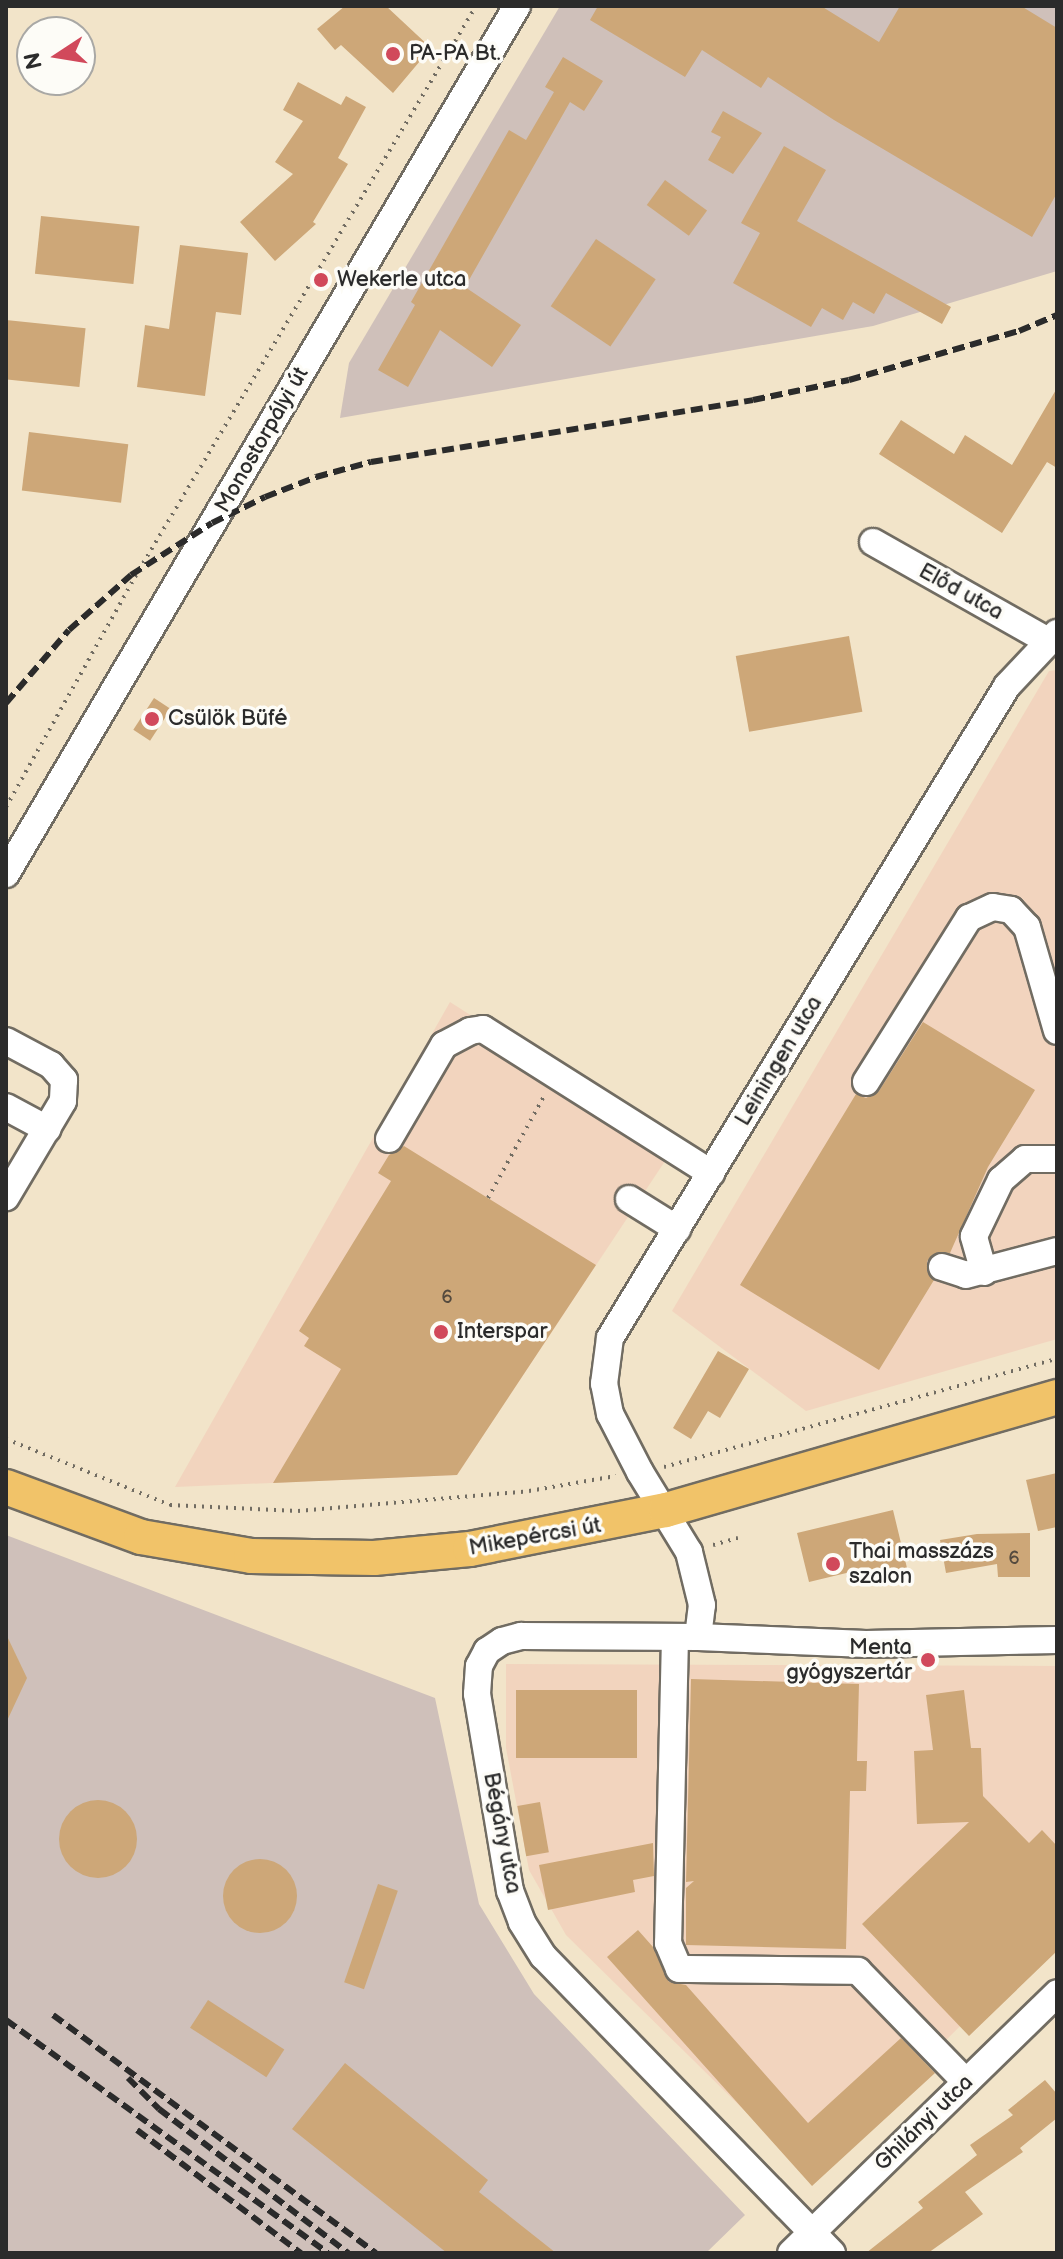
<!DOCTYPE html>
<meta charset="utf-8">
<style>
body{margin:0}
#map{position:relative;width:1063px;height:2259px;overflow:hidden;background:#f2e4c9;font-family:"Balsamiq Sans",sans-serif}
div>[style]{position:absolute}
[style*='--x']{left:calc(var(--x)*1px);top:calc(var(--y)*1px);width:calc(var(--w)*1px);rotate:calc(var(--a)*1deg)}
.built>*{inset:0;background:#f2d4be}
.industrial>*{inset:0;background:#cfc0ba}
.building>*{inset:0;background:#cda778;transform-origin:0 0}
.round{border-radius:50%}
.path>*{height:4px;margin-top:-2px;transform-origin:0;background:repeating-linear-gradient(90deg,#716c62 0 2px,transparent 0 8px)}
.roads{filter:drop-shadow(2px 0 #716c62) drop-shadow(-2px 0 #716c62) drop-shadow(0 2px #716c62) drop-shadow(0 -2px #716c62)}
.minor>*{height:26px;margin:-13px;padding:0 13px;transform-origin:13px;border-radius:13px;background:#fff}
.major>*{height:34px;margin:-17px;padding:0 17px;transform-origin:17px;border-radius:17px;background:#f1c369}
.rail>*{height:6px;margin-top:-3px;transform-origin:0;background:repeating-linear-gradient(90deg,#2b2b2b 0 12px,transparent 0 18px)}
.dots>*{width:22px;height:22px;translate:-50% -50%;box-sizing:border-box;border:4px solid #fdfcf7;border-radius:50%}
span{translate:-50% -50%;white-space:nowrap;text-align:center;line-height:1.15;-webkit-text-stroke:7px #fdfcf7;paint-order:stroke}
.number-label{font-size:18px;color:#544a3e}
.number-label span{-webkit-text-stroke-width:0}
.poi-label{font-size:22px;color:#2b2b2b}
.left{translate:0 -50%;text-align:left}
.right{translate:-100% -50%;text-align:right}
.street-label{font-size:22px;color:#2b2b2b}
.frame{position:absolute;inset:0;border:8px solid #2b2b2b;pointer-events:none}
.north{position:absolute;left:16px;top:16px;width:80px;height:80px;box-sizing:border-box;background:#fdfcf7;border:2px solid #a9a8a5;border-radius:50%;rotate:258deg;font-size:22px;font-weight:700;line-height:32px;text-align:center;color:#2b2b2b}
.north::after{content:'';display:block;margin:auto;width:28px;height:36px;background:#d1495b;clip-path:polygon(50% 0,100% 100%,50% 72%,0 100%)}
</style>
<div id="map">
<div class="built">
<i style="clip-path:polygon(1057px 670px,1057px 1339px,806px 1411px,672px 1311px,1049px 671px)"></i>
<i style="clip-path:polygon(450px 1002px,675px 1146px,457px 1475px,175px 1487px)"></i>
<i style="clip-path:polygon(506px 1664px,1057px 1666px,1057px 1930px,810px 2175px,566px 1935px,529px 1870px,506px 1748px)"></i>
</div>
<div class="industrial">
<i style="clip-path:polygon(560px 6px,1057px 6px,1057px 271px,873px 326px,340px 418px,349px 363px)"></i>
<i style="clip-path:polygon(6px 1535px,435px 1698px,479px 1904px,534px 1994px,745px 2215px,706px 2253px,6px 2253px)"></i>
</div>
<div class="building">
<i style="clip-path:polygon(345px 6px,386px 6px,431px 48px,393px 93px,341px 45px,335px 50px,317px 29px)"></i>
<i style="clip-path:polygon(598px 6px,821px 6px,879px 42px,900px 6px,1021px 6px,1057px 28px,1057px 193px,1032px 237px,834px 120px,768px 77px,761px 88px,702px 50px,685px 77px,590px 20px)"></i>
<i style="clip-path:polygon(563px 57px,603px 81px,584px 111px,570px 102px,465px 287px,521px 325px,492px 367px,440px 330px,408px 387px,378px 370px,415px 305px,411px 302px,509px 130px,526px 140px,554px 92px,545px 87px)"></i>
<i style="clip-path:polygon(298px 82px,341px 105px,346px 96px,366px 107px,338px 158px,348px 164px,313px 222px,316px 224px,275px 261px,240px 222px,293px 174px,275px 162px,303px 121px,283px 110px)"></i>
<i style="clip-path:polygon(723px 111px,762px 133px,733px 174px,708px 160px,721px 137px,711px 132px)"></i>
<i style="clip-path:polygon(784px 146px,826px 170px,797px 221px,951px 307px,942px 324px,886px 293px,874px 314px,853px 302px,843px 320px,822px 308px,811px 327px,733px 283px,760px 233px,741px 223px)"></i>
<i style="left:665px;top:180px;width:52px;height:31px;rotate:36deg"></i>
<i style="left:41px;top:216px;width:99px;height:58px;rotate:6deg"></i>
<i style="left:596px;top:239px;width:72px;height:81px;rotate:34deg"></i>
<i style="clip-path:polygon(180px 245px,248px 253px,241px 315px,216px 312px,205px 396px,137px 387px,145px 325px,169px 329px)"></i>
<i style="left:6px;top:320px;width:80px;height:59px;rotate:6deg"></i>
<i style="clip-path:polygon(1057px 388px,1057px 468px,1047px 462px,1002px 533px,879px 454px,901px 420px,954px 454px,965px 435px,1012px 465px)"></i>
<i style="left:29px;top:432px;width:100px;height:59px;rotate:7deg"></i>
<i style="left:849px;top:636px;width:77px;height:115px;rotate:80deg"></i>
<i style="left:154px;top:698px;width:20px;height:38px;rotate:33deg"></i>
<i style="clip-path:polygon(923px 1022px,1035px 1090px,988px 1167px,950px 1253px,938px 1252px,927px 1261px,927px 1271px,934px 1280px,879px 1370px,740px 1285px,856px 1094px,866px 1098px,879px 1091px)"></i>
<i style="clip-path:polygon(404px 1146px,596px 1265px,457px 1475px,273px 1483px,341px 1369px,304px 1346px,309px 1338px,299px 1331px,391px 1181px,378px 1173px,389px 1155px)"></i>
<i style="clip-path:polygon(718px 1351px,749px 1369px,720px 1418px,708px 1411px,691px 1439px,673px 1428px)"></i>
<i style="clip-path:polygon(1057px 1473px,1057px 1527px,1038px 1531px,1026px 1480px)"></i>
<i style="clip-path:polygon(893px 1510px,907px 1568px,865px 1578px,863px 1569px,809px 1582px,797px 1533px)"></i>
<i style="clip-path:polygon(1030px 1533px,1030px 1577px,998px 1577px,997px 1564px,946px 1573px,940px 1540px,977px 1534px)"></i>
<i style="clip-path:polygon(6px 1634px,27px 1678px,6px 1723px)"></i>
<i style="clip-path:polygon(691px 1679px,859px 1684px,857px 1761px,867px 1761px,866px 1791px,850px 1791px,846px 1949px,686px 1945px,686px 1888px,694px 1881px,686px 1882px)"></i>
<i style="left:516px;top:1690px;width:121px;height:68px"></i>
<i style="clip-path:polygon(964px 1690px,971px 1748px,981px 1748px,983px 1796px,1029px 1843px,1042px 1830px,1057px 1846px,1057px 1951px,969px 2036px,862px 1924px,969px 1822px,917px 1824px,914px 1751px,933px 1750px,926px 1695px)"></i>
<i class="round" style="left:59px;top:1800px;width:78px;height:78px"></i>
<i style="left:540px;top:1802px;width:51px;height:23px;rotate:80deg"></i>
<i style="clip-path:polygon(653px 1843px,654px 1876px,633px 1880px,635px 1892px,548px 1910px,539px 1865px)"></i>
<i class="round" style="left:223px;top:1859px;width:74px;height:74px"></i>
<i style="left:378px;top:1884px;width:21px;height:104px;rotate:19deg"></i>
<i style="clip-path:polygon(638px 1930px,653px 1947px,669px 1982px,686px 1985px,808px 2123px,901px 2038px,935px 2073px,812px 2186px,607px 1957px)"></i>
<i style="left:208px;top:2000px;width:91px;height:33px;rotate:33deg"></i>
<i style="clip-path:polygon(345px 2063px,488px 2180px,479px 2192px,556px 2253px,447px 2253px,292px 2129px)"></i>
<i style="clip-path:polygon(1045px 2080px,1057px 2094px,1057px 2118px,1020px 2148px,1023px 2152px,965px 2192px,983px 2214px,928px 2253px,866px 2253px,923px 2208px,918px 2202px,977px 2155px,970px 2145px,1013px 2115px,1008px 2110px)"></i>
</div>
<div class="path">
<i style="--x:6;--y:807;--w:272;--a:-60.7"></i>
<i style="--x:139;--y:570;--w:657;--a:-59.14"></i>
<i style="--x:488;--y:1198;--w:116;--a:-61.2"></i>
<i style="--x:6;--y:1439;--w:177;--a:21.9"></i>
<i style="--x:170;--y:1505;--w:128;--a:2.7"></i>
<i style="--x:298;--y:1511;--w:232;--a:-4.9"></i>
<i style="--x:529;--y:1491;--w:88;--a:-9.8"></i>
<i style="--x:664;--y:1467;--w:408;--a:-15.4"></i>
<i style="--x:713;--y:1545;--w:26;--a:-16"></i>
</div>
<div class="roads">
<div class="minor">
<i style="--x:873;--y:542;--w:201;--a:29.5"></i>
<i style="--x:6;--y:874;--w:1007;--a:-59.51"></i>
<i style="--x:6;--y:1041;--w:51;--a:28.1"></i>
<i style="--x:51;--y:1065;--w:20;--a:49"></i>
<i style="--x:64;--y:1080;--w:21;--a:93"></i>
<i style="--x:63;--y:1101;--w:112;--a:120.7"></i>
<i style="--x:866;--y:1082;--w:194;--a:-57.9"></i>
<i style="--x:969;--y:918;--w:26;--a:-25"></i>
<i style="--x:993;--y:907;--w:18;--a:9"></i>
<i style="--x:1011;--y:910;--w:23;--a:47"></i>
<i style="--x:1027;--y:927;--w:108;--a:73.9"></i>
<i style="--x:6;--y:1107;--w:47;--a:28.2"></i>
<i style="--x:389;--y:1139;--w:109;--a:-59.7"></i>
<i style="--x:444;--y:1045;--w:30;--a:-28"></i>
<i style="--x:470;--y:1031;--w:13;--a:-9"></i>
<i style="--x:483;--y:1029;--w:270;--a:32.3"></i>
<i style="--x:629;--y:1199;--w:57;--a:32"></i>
<i style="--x:942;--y:1267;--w:25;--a:18"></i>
<i style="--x:966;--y:1275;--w:94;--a:-14.8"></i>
<i style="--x:984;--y:1272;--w:37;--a:-106"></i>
<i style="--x:974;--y:1236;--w:62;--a:-64.3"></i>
<i style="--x:1001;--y:1180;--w:32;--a:-41"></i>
<i style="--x:1025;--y:1159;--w:32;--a:0"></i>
<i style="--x:675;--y:1637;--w:306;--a:91.3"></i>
<i style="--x:668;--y:1943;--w:28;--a:67"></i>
<i style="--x:679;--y:1969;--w:179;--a:0.6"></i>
<i style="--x:858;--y:1971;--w:155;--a:45.8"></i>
<i style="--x:698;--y:1637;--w:32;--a:-83"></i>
<i style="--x:702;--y:1605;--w:55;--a:-103.8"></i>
<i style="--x:689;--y:1552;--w:94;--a:-121.5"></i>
<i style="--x:640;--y:1472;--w:65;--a:-117.3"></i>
<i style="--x:610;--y:1414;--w:31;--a:-101"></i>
<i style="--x:604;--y:1384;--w:46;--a:-82.6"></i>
<i style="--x:610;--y:1338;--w:763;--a:-58.66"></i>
<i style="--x:1007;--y:686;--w:73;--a:-46.7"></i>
<i style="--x:791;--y:2253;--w:372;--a:-44.3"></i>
<i style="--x:832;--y:2253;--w:414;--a:-134.2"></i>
<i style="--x:543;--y:1956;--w:40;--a:-122"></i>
<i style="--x:522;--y:1922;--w:33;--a:-111"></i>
<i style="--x:510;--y:1891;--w:200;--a:-99.5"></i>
<i style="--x:477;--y:1694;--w:28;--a:-86"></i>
<i style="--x:479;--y:1666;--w:17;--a:-62"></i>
<i style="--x:487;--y:1651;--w:18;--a:-34"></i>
<i style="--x:502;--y:1641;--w:20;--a:-15"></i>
<i style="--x:521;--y:1636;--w:177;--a:0.3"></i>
<i style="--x:698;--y:1637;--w:168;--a:2.4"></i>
<i style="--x:866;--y:1644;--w:191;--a:-1.2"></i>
</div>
<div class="major">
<i style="--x:6;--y:1487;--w:144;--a:20.3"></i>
<i style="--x:141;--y:1537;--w:112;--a:9.8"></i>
<i style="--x:251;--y:1556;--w:123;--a:0.9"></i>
<i style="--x:374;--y:1558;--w:96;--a:-5.4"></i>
<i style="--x:470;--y:1549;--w:200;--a:-11.3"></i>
<i style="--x:666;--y:1510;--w:407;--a:-16.1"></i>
</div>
</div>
<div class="rail">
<i style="--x:6;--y:703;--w:96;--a:-49.2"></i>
<i style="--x:69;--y:630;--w:83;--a:-41.6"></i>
<i style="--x:131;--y:575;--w:96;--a:-32.7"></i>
<i style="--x:212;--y:523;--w:59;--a:-26.1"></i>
<i style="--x:265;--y:497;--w:55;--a:-21.4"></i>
<i style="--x:316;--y:477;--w:57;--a:-15.3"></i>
<i style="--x:371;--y:462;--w:387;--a:-9.2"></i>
<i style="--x:753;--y:400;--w:98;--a:-11.8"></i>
<i style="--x:849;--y:380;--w:177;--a:-16.1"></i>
<i style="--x:1019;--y:331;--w:41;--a:-22.8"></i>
<i style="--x:53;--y:2015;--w:401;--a:36.4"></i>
<i style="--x:6;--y:2020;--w:397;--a:35.9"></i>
<i style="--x:128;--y:2078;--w:44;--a:45"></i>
<i style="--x:159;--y:2109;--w:238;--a:37.3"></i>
<i style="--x:137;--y:2130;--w:205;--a:36.9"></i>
</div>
<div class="dots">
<i style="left:393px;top:54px;background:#d1495b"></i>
<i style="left:321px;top:280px;background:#d1495b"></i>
<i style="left:152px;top:719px;background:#d1495b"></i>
<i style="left:441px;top:1332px;background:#d1495b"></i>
<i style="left:833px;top:1564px;background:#d1495b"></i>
<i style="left:928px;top:1660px;background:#d1495b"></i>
</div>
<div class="number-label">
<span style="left:447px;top:1298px">6</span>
<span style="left:1014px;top:1559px">6</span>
</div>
<div class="poi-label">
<span class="left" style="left:409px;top:54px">PA-PA Bt.</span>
<span class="left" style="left:337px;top:280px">Wekerle utca</span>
<span class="left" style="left:168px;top:719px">Csülök Büfé</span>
<span class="left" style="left:457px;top:1332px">Interspar</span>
<span class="left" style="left:849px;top:1564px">Thai masszázs<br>szalon</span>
<span class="right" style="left:912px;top:1660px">Menta<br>gyógyszertár</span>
</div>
<div class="street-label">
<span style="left:262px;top:440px;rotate:-60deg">Monostorpályi út</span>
<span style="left:961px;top:592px;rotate:29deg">Előd utca</span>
<span style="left:779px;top:1061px;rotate:-59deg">Leiningen utca</span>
<span style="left:535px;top:1537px;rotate:-10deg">Mikepércsi út</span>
<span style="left:502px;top:1833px;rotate:79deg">Bégány utca</span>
<span style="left:924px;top:2123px;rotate:-44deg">Ghilányi utca</span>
</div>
<div class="frame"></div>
<div class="north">N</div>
</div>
